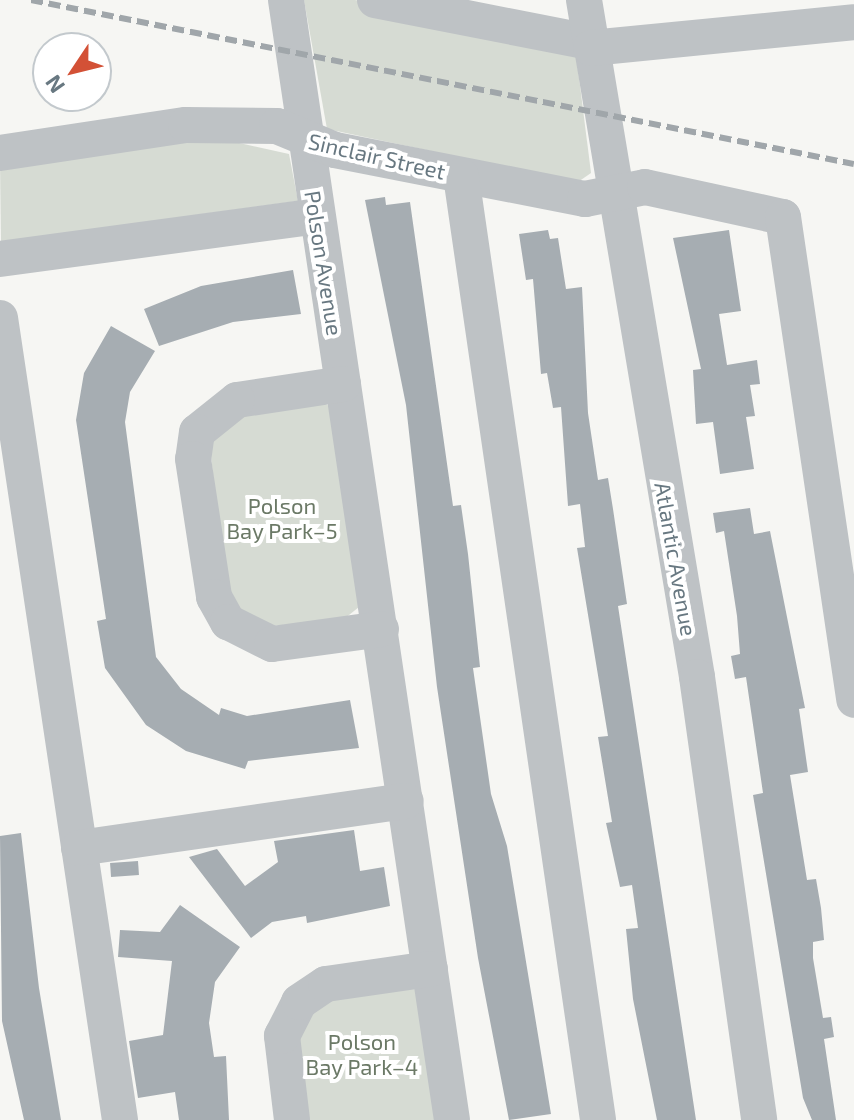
<!DOCTYPE html>
<meta charset="utf-8">
<style>
body{margin:0}
#map{position:relative;width:854px;height:1120px;overflow:hidden;background:#f6f6f3;font-family:"Exo 2",sans-serif}
div>[style]{position:absolute}
[style*='--x']{left:calc(var(--x)*1px);top:calc(var(--y)*1px);width:calc(var(--w)*1px);rotate:calc(var(--a)*1deg)}
.green>*{inset:0;background:#d6dbd3}
.building>*{inset:0;background:#a6adb2;transform-origin:0 0}
.minor>*{height:36px;margin:-18px;padding:0 18px;transform-origin:18px;border-radius:18px;background:#bec2c5}
.rail>*{height:6px;margin-top:-3px;transform-origin:0;background:repeating-linear-gradient(90deg,#a0a6aa 0 12px,transparent 0 18px)}
span{translate:-50% -50%;white-space:nowrap;text-align:center;line-height:1.15;-webkit-text-stroke:8px #fff;paint-order:stroke}
.street-label{font-size:22px;color:#687881}
.park-label{font-size:22px;color:#6b7966}
.north{position:absolute;left:32px;top:32px;width:80px;height:80px;box-sizing:border-box;background:#fff;border:2px solid #c3c9cd;border-radius:50%;rotate:235deg;font-size:22px;font-weight:700;line-height:32px;text-align:center;color:#687881}
.north::after{content:'';display:block;margin:auto;width:28px;height:36px;background:#d35136;clip-path:polygon(50% 0,100% 100%,50% 72%,0 100%)}
</style>
<div id="map">
<div class="green">
<i style="clip-path:polygon(304px 0,355px 0,568px 41px,575px 46px,591px 173px,578px 182px,327px 129px)"></i>
<i style="clip-path:polygon(208px 136px,289px 154px,298px 201px,1px 242px,0 162px)"></i>
<i style="clip-path:polygon(317px 399px,329px 406px,359px 607px,344px 619px,272px 626px,239px 609px,224px 575px,210px 447px,229px 418px)"></i>
<i style="clip-path:polygon(418px 989px,440px 1120px,306px 1120px,296px 1054px,301px 1021px,341px 991px)"></i>
</div>
<div class="building">
<i style="clip-path:polygon(385px 197px,386px 205px,410px 202px,453px 506px,461px 505px,468px 554px,480px 667px,473px 668px,491px 794px,507px 846px,551px 1114px,509px 1120px,478px 958px,437px 687px,406px 405px,365px 200px)"></i>
<i style="clip-path:polygon(548px 230px,550px 239px,558px 238px,566px 289px,582px 287px,588px 413px,598px 480px,608px 478px,613px 509px,627px 604px,618px 606px,696px 1120px,657px 1120px,633px 999px,626px 929px,638px 928px,632px 885px,620px 887px,606px 823px,612px 822px,598px 737px,608px 736px,577px 548px,585px 547px,580px 504px,568px 506px,561px 407px,553px 408px,547px 373px,541px 374px,533px 279px,526px 280px,519px 234px)"></i>
<i style="clip-path:polygon(729px 230px,741px 311px,719px 314px,727px 365px,757px 360px,760px 384px,750px 385px,755px 416px,746px 417px,754px 469px,720px 474px,713px 422px,696px 424px,693px 370px,701px 369px,673px 238px)"></i>
<i style="clip-path:polygon(293px 270px,301px 314px,233px 322px,159px 346px,144px 309px,201px 286px)"></i>
<i style="clip-path:polygon(111px 326px,155px 351px,130px 392px,125px 422px,156px 657px,181px 689px,219px 715px,221px 708px,247px 716px,350px 700px,359px 748px,248px 761px,245px 769px,186px 751px,146px 725px,105px 668px,97px 621px,106px 619px,76px 420px,84px 373px)"></i>
<i style="clip-path:polygon(750px 508px,754px 534px,770px 531px,805px 708px,799px 709px,808px 772px,790px 775px,807px 880px,816px 879px,821px 908px,824px 940px,813px 942px,813px 958px,823px 1018px,831px 1017px,834px 1037px,824px 1039px,836px 1120px,812px 1120px,803px 1098px,753px 795px,763px 793px,746px 677px,735px 679px,731px 656px,740px 654px,737px 616px,724px 531px,716px 533px,713px 513px)"></i>
<i style="clip-path:polygon(354px 830px,360px 871px,384px 867px,390px 906px,307px 923px,306px 916px,272px 922px,251px 938px,189px 857px,217px 849px,245px 886px,278px 862px,274px 841px)"></i>
<i style="clip-path:polygon(21px 833px,39px 988px,61px 1120px,24px 1120px,2px 1021px,0 836px)"></i>
<i style="left:138px;top:861px;width:14px;height:28px;rotate:86deg"></i>
<i style="clip-path:polygon(180px 905px,240px 947px,215px 982px,209px 1023px,214px 1057px,226px 1056px,229px 1120px,179px 1120px,175px 1092px,138px 1098px,129px 1041px,163px 1035px,172px 961px,118px 957px,120px 930px,160px 932px)"></i>
</div>
<div class="minor">
<i style="--x:286;--y:0;--w:1132;--a:81.57"></i>
<i style="--x:375;--y:0;--w:219;--a:11.1"></i>
<i style="--x:584;--y:0;--w:686;--a:80.52"></i>
<i style="--x:697;--y:677;--w:447;--a:82"></i>
<i style="--x:591;--y:48;--w:264;--a:-5.6"></i>
<i style="--x:0;--y:153;--w:188;--a:-8.6"></i>
<i style="--x:186;--y:125;--w:91;--a:0.6"></i>
<i style="--x:277;--y:126;--w:63;--a:22.5"></i>
<i style="--x:335;--y:150;--w:255;--a:11.1"></i>
<i style="--x:585;--y:199;--w:61;--a:-11.3"></i>
<i style="--x:645;--y:187;--w:141;--a:12.3"></i>
<i style="--x:783;--y:217;--w:488;--a:81.6"></i>
<i style="--x:461;--y:176;--w:954;--a:81.74"></i>
<i style="--x:0;--y:259;--w:320;--a:-7.7"></i>
<i style="--x:0;--y:318;--w:811;--a:81.49"></i>
<i style="--x:343;--y:384;--w:107;--a:171.4"></i>
<i style="--x:237;--y:400;--w:51;--a:141.3"></i>
<i style="--x:197;--y:432;--w:27;--a:98"></i>
<i style="--x:193;--y:459;--w:140;--a:81.3"></i>
<i style="--x:214;--y:597;--w:29;--a:61"></i>
<i style="--x:228;--y:622;--w:49;--a:26.6"></i>
<i style="--x:272;--y:644;--w:110;--a:-7.8"></i>
<i style="--x:79;--y:848;--w:330;--a:-8.2"></i>
<i style="--x:292;--y:1120;--w:85;--a:-96.8"></i>
<i style="--x:282;--y:1036;--w:38;--a:-63"></i>
<i style="--x:299;--y:1002;--w:32;--a:-34"></i>
<i style="--x:326;--y:984;--w:105;--a:-8.2"></i>
</div>
<div class="rail">
<i style="--x:31;--y:0;--w:839;--a:11.27"></i>
</div>
<div class="street-label">
<span style="left:377px;top:156px;rotate:13deg">Sinclair Street</span>
<span style="left:324px;top:263px;rotate:81deg">Polson Avenue</span>
<span style="left:676px;top:559px;rotate:80deg">Atlantic Avenue</span>
</div>
<div class="park-label">
<span style="left:282px;top:518px">Polson<br>Bay Park–5</span>
<span style="left:362px;top:1054px">Polson<br>Bay Park–4</span>
</div>
<div class="north">N</div>
</div>
